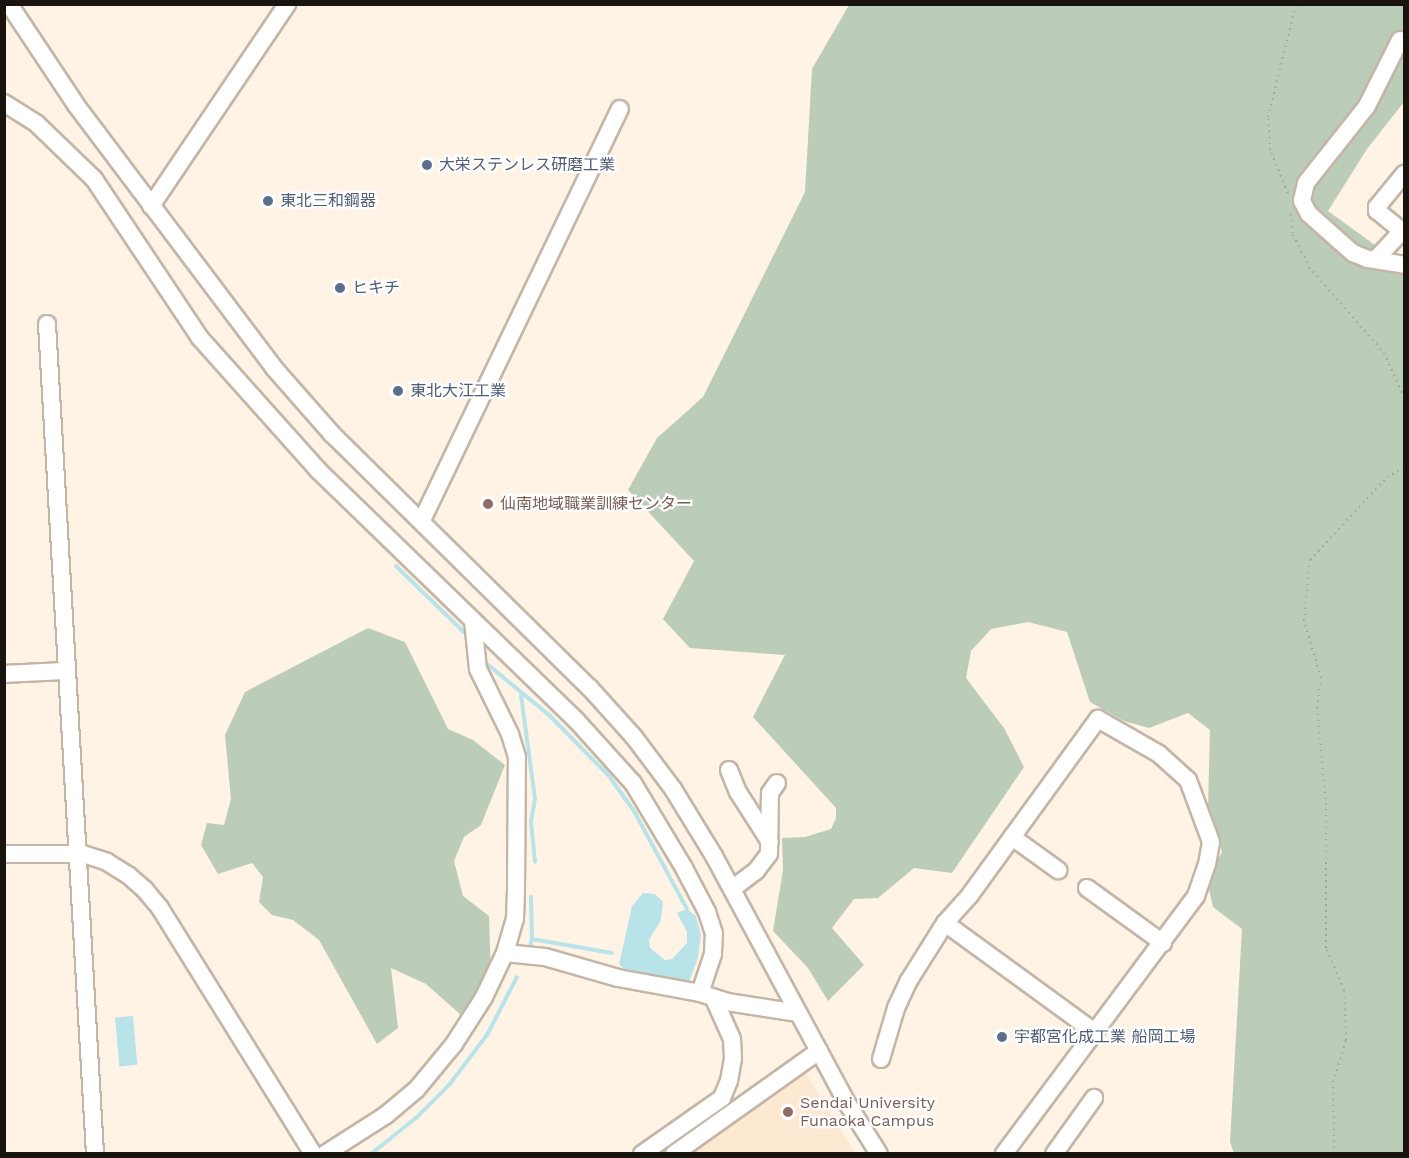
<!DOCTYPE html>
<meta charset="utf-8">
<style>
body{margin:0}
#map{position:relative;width:1409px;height:1158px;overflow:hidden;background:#fff3e5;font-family:"Work Sans","Noto Sans JP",sans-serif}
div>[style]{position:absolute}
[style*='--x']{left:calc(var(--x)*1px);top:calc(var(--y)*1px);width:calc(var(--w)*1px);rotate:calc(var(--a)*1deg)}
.built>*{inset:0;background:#fde9d2}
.green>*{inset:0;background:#bbccb9}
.water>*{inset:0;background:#b8e3e9;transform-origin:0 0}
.stream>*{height:4px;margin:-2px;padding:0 2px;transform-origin:2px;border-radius:2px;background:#b8e3e9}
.path>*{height:2px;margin-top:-1px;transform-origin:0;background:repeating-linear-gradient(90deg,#aaa095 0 1.5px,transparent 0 6px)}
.roads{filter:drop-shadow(2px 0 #c4b6a6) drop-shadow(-2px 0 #c4b6a6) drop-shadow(0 2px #c4b6a6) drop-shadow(0 -2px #c4b6a6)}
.minor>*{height:16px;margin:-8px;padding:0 8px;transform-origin:8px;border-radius:8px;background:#fff}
.dots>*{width:16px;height:16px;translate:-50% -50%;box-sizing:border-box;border:3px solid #fff;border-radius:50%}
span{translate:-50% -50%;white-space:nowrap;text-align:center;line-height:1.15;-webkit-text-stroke:4.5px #fff;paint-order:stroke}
.service-label{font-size:16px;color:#4e5e75}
.left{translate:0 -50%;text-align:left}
.education-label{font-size:16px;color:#785e54}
.frame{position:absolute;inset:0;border:6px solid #19140e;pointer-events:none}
</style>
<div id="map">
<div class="built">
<i style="clip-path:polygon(804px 1070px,855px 1153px,689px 1154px)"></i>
</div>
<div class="green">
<i style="clip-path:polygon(849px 5px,1404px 5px,1404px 102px,1367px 149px,1328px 211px,1404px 266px,1404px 1153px,1234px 1153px,1230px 1142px,1242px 929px,1213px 907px,1207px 880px,1222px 852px,1208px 808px,1210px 730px,1188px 713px,1149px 728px,1124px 721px,1090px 702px,1067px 632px,1028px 622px,991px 629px,971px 651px,966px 678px,1004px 728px,1024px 767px,952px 873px,914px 868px,878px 898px,854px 899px,832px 928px,864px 965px,828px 1001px,808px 968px,773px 931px,783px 870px,782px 838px,805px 837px,831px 829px,836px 818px,836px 808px,753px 717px,785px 655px,690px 648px,663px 619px,694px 561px,628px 490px,657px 438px,703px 397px,805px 192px,812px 69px)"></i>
<i style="clip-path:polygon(368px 628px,405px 642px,448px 729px,473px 740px,505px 765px,481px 825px,464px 837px,454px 861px,463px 896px,489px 916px,491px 979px,461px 1015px,426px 984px,391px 968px,398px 1028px,377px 1044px,319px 940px,293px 920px,272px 915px,259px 902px,263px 877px,252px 863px,218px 874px,201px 845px,207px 823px,224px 825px,231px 799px,225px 735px,245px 692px)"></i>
</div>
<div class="water">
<i style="clip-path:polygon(643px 893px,655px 894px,663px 902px,661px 920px,649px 940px,650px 948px,665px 960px,672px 959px,687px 943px,687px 932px,677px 913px,687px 909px,696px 916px,701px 935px,698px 958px,689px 982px,625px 970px,619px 964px,632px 906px)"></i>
<i style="left:133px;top:1016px;width:49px;height:18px;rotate:85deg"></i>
</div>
<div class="stream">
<i style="--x:396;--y:566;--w:100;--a:44.2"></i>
<i style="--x:487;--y:664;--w:82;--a:39.5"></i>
<i style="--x:550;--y:716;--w:84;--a:45.5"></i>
<i style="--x:609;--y:776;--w:43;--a:54.5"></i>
<i style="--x:634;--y:811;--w:111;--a:61.6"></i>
<i style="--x:521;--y:695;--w:105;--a:82.3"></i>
<i style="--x:535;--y:799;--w:22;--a:100"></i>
<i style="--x:531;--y:821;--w:41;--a:84.4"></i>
<i style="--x:531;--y:897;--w:42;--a:88.6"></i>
<i style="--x:532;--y:939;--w:81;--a:9.9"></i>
<i style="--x:530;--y:947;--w:8;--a:-76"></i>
<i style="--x:371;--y:1154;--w:59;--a:-38.8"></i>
<i style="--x:417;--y:1117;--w:45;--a:-45"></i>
<i style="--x:449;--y:1085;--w:63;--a:-52.8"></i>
<i style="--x:487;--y:1035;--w:65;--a:-62.7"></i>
</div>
<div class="path">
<i style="--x:1288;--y:193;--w:47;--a:-112.7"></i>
<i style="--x:1270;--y:150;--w:33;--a:-93"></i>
<i style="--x:1268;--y:117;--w:116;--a:-76.1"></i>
<i style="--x:1291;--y:214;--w:21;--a:85"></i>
<i style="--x:1293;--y:235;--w:36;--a:63"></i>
<i style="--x:1309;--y:267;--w:114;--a:48.9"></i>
<i style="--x:1384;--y:353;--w:48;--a:65.6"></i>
<i style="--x:1334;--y:1154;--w:72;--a:-90.8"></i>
<i style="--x:1333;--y:1082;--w:44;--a:-72.8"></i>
<i style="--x:1346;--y:1040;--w:50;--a:-92.3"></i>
<i style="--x:1344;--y:990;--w:46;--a:-113.2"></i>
<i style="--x:1326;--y:948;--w:143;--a:-90"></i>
<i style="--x:1326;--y:805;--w:97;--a:-95.3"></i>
<i style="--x:1317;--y:708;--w:30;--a:-82"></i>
<i style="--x:1321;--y:678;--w:59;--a:-106.6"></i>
<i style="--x:1304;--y:621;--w:61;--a:-84.4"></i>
<i style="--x:1310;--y:560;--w:113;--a:-47.1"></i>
<i style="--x:1387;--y:477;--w:20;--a:-30"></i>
</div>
<div class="roads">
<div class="minor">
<i style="--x:9;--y:4;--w:121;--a:56.4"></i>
<i style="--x:76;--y:105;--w:329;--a:53"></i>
<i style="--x:274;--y:368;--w:88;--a:48.7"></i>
<i style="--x:332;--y:434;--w:361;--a:44.6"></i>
<i style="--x:589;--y:687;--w:67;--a:48"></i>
<i style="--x:634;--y:737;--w:65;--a:53.1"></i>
<i style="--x:673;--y:789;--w:79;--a:58.5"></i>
<i style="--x:714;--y:856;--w:281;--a:61.7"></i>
<i style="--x:847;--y:1103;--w:60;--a:57.9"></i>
<i style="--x:1400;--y:40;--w:74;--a:116.6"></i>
<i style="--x:1367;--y:106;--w:98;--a:128.4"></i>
<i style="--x:1306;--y:183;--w:18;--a:103"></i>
<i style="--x:1302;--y:201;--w:15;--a:62"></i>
<i style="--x:1309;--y:214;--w:59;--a:41.6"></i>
<i style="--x:1353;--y:253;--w:16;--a:22"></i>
<i style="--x:1368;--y:259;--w:36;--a:9"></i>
<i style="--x:4;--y:103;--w:39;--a:32"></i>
<i style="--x:37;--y:124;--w:79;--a:44"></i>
<i style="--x:94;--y:179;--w:191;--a:56.3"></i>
<i style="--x:200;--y:338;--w:178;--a:48.2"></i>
<i style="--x:319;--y:471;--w:358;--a:44.1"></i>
<i style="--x:576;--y:720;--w:85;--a:47.9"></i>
<i style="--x:633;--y:783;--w:99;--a:59"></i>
<i style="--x:684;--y:868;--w:50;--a:62.4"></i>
<i style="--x:707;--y:912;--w:22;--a:72"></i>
<i style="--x:714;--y:933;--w:21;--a:93"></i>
<i style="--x:713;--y:954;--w:41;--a:108.4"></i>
<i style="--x:151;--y:206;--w:244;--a:-56"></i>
<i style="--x:1375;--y:260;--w:40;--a:-47"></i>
<i style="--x:1402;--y:231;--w:32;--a:-141"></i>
<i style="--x:1377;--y:211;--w:4;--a:-90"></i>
<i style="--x:1377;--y:207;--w:43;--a:-50.7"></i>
<i style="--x:47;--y:324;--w:831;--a:86.69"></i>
<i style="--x:422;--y:520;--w:456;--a:-64.3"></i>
<i style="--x:4;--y:674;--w:62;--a:-2.8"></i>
<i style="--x:729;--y:770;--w:24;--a:68"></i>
<i style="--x:738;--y:792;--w:59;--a:57.4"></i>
<i style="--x:1012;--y:837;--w:57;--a:35.7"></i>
<i style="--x:4;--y:854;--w:79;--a:0"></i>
<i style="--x:83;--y:854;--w:25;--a:18"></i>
<i style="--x:107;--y:862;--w:25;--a:32"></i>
<i style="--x:128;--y:875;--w:23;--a:41"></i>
<i style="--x:145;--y:890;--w:23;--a:50"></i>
<i style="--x:160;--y:908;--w:290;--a:58.1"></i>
<i style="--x:1087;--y:888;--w:94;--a:35.9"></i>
<i style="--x:732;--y:889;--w:30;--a:-37"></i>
<i style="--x:756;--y:871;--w:21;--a:-53"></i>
<i style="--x:769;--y:854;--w:61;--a:-89.1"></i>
<i style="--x:770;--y:793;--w:12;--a:-55"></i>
<i style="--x:945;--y:923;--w:183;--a:36.1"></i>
<i style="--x:505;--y:953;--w:40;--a:5.7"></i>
<i style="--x:545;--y:957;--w:76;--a:16"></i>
<i style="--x:618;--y:978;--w:83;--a:10.4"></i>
<i style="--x:700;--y:993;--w:28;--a:18"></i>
<i style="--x:727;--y:1002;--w:72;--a:8.8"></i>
<i style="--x:881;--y:1059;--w:53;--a:-73.6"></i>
<i style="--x:896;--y:1008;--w:29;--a:-65"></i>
<i style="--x:908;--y:982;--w:70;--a:-57.9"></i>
<i style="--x:945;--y:923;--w:38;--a:-48"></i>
<i style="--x:970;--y:895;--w:218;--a:-54"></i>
<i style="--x:1098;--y:719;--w:70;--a:29.8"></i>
<i style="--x:1159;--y:754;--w:39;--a:42"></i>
<i style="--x:1188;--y:780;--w:66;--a:69.6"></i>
<i style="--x:1211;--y:842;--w:22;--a:100"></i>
<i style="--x:1207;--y:864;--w:34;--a:109"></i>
<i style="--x:1196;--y:896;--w:322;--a:126.7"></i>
<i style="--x:325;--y:1154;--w:72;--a:-32.6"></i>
<i style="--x:386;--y:1115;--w:39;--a:-40"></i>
<i style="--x:416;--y:1090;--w:60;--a:-50.4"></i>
<i style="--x:454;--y:1044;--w:56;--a:-57.4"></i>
<i style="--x:484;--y:997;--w:49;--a:-64.5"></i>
<i style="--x:505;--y:953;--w:35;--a:-74"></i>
<i style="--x:515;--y:919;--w:29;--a:-88"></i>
<i style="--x:516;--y:890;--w:133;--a:-89.6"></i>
<i style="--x:517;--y:757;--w:24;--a:-107"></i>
<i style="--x:510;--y:734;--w:72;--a:-116.2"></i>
<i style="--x:478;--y:669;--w:48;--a:-95.9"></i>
<i style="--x:642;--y:1154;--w:98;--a:-35"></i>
<i style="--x:722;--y:1098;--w:18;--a:-68"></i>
<i style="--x:729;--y:1081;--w:23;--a:-80"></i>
<i style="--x:733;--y:1058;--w:19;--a:-93"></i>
<i style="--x:732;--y:1039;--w:44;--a:-114.2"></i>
<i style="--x:674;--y:1154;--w:178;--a:-35.4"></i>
<i style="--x:1054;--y:1154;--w:69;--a:-54.5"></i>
</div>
</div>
<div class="dots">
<i style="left:427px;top:165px;background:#5c6f8a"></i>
<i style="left:268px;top:201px;background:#5c6f8a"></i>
<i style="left:340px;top:288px;background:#5c6f8a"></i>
<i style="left:398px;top:391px;background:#5c6f8a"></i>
<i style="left:488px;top:504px;background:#8d6e63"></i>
<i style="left:1002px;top:1037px;background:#5c6f8a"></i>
<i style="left:788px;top:1112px;background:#8d6e63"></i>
</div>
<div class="service-label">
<span class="left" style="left:439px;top:165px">大栄ステンレス研磨工業</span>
<span class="left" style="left:280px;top:201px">東北三和鋼器</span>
<span class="left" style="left:352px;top:288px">ヒキチ</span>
<span class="left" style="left:410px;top:391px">東北大江工業</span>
<span class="left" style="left:1014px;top:1037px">宇都宮化成工業 船岡工場</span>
</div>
<div class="education-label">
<span class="left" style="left:500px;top:504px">仙南地域職業訓練センター</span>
<span class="left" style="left:800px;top:1112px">Sendai University<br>Funaoka Campus</span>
</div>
<div class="frame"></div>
</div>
